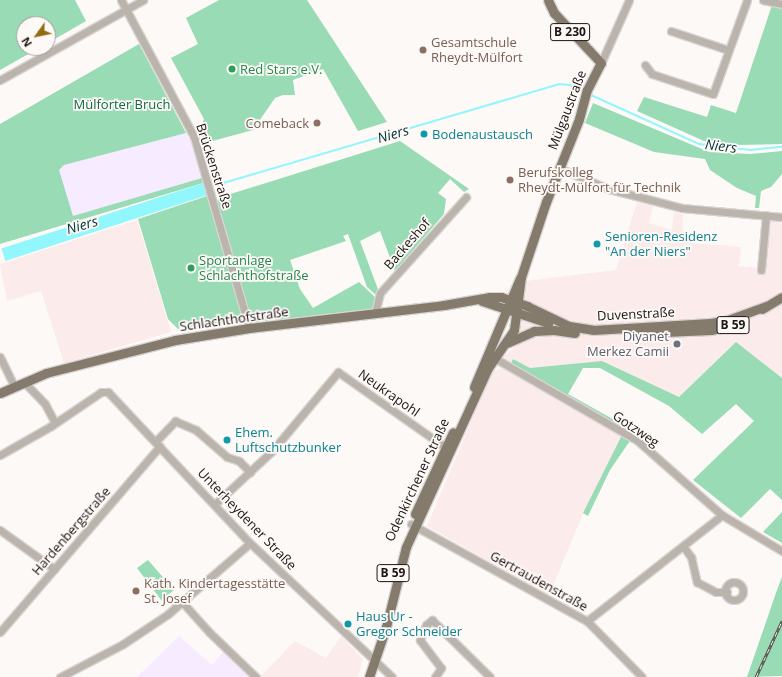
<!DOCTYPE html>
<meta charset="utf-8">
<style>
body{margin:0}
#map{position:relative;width:782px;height:677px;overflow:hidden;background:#fdf9f7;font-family:"Open Sans",sans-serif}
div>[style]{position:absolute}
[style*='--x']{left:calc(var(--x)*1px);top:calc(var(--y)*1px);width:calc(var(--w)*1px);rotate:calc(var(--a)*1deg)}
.commercial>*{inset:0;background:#fcebeb}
.industrial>*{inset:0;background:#f7ebff}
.green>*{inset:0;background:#98dbb4}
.water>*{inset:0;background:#92f6fd;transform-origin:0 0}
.stream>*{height:1.5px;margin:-0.75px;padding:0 0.75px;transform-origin:0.75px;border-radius:0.75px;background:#92f6fd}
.roads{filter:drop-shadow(1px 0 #d9d4d2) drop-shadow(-1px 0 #d9d4d2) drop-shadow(0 1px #d9d4d2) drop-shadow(0 -1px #d9d4d2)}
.minor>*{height:7px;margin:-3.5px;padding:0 3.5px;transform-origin:3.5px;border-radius:3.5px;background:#bab4ad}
.minor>.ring{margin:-3.5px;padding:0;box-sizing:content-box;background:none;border:7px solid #bab4ad;border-radius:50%}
.major>*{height:9px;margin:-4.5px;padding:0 4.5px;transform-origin:4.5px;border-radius:4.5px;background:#857b6d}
.rail>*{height:3px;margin-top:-1.5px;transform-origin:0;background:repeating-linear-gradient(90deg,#fdf9f7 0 4.5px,#57504e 0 9px);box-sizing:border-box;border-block:1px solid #57504e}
.dots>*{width:11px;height:11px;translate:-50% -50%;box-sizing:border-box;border:2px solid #fdf9f7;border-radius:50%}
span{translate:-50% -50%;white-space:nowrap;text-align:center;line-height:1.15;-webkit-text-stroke:3.5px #fdf9f7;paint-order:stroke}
.shield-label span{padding:1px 3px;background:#fdf9f7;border:1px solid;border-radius:3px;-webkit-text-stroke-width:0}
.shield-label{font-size:12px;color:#1c1411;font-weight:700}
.education-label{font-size:13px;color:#785e54}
.left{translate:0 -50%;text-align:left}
.right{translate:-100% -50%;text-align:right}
.leisure-label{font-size:13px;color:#27864d}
.park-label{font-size:13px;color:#136842}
.street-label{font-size:13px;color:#1c1411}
.culture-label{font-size:13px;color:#0d838f}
.worship-label{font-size:13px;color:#5b616d}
.water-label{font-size:14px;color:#013437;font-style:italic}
.north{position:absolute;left:16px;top:16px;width:40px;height:40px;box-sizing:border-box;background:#fdf9f7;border:1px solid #a39d9b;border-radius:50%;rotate:237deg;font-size:11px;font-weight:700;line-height:16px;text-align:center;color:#1c1411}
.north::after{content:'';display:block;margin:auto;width:14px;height:18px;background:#916c12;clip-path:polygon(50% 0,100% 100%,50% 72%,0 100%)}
</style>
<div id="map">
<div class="commercial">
<i style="clip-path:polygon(637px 202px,653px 206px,649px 223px,672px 230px,674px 212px,683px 215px,682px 242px,741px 247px,739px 266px,758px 268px,762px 217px,782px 220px,782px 378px,736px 342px,679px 397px,602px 361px,530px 368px,513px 359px,510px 365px,501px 359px,519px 343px,515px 335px,526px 281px,616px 270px)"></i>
<i style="clip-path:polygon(137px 220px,171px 332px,64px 363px,41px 291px,7px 301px,0 264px)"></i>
<i style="clip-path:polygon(503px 368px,622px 435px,582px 516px,549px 595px,427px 526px,492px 372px)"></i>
<i style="clip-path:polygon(341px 636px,363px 659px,358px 677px,260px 677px,295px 641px,326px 658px)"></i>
</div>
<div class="industrial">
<i style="clip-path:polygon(186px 133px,193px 147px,202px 178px,73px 217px,59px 170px,64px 165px)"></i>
<i style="clip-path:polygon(179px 636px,212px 665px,227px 648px,258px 677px,137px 677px)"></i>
</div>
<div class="green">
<i style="clip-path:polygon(0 0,75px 0,86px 21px,48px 43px,48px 24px,24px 24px,24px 48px,39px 48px,0 70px)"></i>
<i style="clip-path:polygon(219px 0,307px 0,387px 122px,358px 131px,323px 69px,293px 80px,295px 95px,283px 95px,275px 98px,253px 130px,205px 143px,201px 127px,204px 119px,171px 58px,198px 44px,186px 18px)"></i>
<i style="clip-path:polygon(772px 5px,782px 7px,782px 144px,734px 145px,704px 141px,637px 111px,644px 97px,707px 117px,711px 105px,736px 113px)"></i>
<i style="clip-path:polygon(139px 44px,186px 133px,64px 165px,59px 170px,73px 216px,202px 178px,203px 183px,0 244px,0 124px)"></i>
<i style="clip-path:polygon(593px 103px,709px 152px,750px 154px,782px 151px,782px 174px,771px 187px,761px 191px,759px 208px,755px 208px,756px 196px,737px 188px,710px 170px,705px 159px,654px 152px,585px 123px)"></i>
<i style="clip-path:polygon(400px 141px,469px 189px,464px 192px,450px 179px,438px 193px,446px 199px,444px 214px,395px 271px,380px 231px,360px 241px,379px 292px,376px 295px,367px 287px,348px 234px,343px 236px,346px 241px,290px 260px,300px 289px,313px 308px,359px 282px,376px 298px,372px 309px,251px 328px,217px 201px,218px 198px)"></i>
<i style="clip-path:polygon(207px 196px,244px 318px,242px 321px,180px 331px,168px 319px,138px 219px)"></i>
<i style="clip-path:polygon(736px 342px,782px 378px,782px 500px,770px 489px,741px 518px,693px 480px,754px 421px,736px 404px,702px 434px,669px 406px,600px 368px,583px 368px,568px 394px,636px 432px,610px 470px,588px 516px,583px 513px,622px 435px,508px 370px,513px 359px,530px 368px,602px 361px,679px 397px)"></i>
<i style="clip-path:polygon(782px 512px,782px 543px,763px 532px)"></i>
<i style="clip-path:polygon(148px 560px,174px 590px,161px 600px,137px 568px)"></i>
<i style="clip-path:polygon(782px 577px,782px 676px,747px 677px,777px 590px)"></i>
</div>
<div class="water">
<i style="left:203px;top:183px;width:13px;height:212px;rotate:72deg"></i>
</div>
<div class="stream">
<i style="--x:589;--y:94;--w:121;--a:24.4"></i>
<i style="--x:699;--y:144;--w:52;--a:6.6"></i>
<i style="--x:751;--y:150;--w:31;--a:-6"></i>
<i style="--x:210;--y:187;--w:364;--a:-16.4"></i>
<i style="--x:559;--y:84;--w:11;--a:5"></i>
<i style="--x:570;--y:85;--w:13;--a:27"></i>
</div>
<div class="roads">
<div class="minor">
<i style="--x:121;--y:0;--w:155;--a:61.9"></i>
<i style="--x:194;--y:137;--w:199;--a:73.9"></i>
<i style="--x:763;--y:0;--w:19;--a:12"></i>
<i style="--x:671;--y:31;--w:60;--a:18.4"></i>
<i style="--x:601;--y:63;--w:69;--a:-66"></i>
<i style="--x:645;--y:65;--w:11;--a:52"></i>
<i style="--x:652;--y:74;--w:64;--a:18.2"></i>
<i style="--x:713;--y:94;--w:100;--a:-70.1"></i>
<i style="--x:0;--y:80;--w:164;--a:-29.2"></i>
<i style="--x:559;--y:168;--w:54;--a:22.8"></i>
<i style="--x:609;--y:189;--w:75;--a:14.6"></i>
<i style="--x:682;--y:208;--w:100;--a:5.1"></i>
<i style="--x:761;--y:270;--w:55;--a:-84.8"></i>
<i style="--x:375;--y:313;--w:21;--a:-76"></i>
<i style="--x:380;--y:293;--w:129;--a:-48.1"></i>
<i style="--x:491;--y:356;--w:170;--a:30"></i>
<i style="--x:638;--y:441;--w:112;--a:41.4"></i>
<i style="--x:722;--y:515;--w:70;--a:31"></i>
<i style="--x:0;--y:357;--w:32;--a:64"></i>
<i style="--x:24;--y:382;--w:30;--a:46"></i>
<i style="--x:45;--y:404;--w:21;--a:62"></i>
<i style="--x:156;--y:441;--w:28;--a:-46"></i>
<i style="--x:175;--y:421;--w:23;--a:23"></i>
<i style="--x:196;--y:430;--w:41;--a:41.1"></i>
<i style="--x:227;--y:457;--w:13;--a:18"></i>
<i style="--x:239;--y:461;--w:16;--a:45"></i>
<i style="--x:0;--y:455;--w:59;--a:-29.6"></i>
<i style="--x:51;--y:426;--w:60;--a:-34.2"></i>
<i style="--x:101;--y:392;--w:7;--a:0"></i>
<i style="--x:108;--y:392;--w:207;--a:46.8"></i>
<i style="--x:250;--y:543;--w:195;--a:43.3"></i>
<i style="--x:215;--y:504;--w:78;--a:-42.9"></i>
<i style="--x:272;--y:451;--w:103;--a:-50.1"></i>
<i style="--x:338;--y:372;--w:136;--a:35.1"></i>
<i style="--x:411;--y:524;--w:201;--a:28.9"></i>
<i style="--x:587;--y:621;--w:78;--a:45.5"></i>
<i style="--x:0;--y:530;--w:67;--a:35.8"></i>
<i style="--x:683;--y:546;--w:14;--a:54"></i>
<i style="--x:691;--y:557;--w:26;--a:77"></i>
<i style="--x:697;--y:582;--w:21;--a:28"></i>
<i style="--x:716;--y:592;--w:11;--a:0"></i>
<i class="ring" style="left:725px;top:582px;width:11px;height:11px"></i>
<i style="--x:183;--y:603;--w:39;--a:48"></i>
<i style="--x:209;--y:632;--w:65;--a:43.8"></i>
<i style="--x:587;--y:621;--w:172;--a:-38.1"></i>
<i style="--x:0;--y:632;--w:245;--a:-49.3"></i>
<i style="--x:60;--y:677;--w:71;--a:-27.6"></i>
<i style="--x:123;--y:644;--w:54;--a:-33.7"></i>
<i style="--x:168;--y:614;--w:108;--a:-40.9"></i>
<i style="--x:435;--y:677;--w:11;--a:-56"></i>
<i style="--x:441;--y:668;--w:35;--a:-127"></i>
<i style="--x:420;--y:640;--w:16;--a:-68"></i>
<i style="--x:426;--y:625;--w:8;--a:-40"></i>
<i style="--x:432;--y:620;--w:81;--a:44.5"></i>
</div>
<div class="major">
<i style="--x:482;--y:301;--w:70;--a:18.4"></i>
<i style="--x:762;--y:309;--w:23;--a:-31"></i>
<i style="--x:641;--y:333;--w:70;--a:-2.5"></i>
<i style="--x:711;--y:330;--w:17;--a:-13"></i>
<i style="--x:507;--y:343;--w:30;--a:-24"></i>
<i style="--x:534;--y:331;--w:20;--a:-3"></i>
<i style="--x:554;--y:330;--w:21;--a:8"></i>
<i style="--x:474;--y:387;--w:118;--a:-67.1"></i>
<i style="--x:0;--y:393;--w:50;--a:-23.5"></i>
<i style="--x:46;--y:373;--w:133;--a:-14.3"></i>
<i style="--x:175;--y:340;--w:75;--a:-9.2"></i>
<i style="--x:249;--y:328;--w:196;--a:-6.7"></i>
<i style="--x:444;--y:305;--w:47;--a:-9.9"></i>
<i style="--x:490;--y:297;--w:11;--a:0"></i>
<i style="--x:501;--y:297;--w:28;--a:19"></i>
<i style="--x:527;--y:306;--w:47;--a:25.5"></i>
<i style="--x:569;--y:326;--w:24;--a:9"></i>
<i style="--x:593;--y:330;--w:117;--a:-3.4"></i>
<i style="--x:710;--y:323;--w:15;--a:-8"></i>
<i style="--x:725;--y:321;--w:44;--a:-20.1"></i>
<i style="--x:415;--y:514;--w:90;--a:-65.1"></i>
<i style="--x:369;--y:677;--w:53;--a:-71.2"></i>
<i style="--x:386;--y:627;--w:82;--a:-76"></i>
<i style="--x:406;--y:547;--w:197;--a:-65.4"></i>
<i style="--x:488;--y:368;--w:46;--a:-55.6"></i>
<i style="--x:514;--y:330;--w:53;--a:-82.5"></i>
<i style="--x:521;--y:277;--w:79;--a:-71.6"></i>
<i style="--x:546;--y:202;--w:89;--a:-68.3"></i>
<i style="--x:579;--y:119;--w:30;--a:-75"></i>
<i style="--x:587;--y:90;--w:30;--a:-63"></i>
<i style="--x:601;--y:63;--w:69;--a:-133.2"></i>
<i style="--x:554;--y:13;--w:14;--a:-115"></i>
</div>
</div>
<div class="rail">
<i style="--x:756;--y:677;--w:62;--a:-65.1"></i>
</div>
<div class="dots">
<i style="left:423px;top:50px;background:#8d6e63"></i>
<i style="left:232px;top:69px;background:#2e9e5b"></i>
<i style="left:317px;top:123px;background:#8d6e63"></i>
<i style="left:424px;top:134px;background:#0f9aa8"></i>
<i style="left:510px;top:180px;background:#8d6e63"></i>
<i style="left:597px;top:244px;background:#0f9aa8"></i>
<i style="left:191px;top:268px;background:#2e9e5b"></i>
<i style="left:677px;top:344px;background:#6b7280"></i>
<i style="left:227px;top:440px;background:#0f9aa8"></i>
<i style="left:136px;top:591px;background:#8d6e63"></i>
<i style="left:348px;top:624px;background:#0f9aa8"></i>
</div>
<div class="shield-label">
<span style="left:570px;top:32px">B 230</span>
<span style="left:733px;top:325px">B 59</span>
<span style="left:393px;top:573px">B 59</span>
</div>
<div class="education-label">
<span class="left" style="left:431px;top:50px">Gesamtschule<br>Rheydt-Mülfort</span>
<span class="right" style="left:309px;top:123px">Comeback</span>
<span class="left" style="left:518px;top:180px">Berufskolleg<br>Rheydt-Mülfort für Technik</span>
<span class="left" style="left:144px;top:591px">Kath. Kindertagesstätte<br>St. Josef</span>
</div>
<div class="leisure-label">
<span class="left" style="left:240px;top:69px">Red Stars e.V.</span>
<span class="left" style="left:199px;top:268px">Sportanlage<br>Schlachthofstraße</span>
</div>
<div class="park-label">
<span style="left:122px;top:104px">Mülforter Bruch</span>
</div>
<div class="street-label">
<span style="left:567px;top:110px;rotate:-69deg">Mülgaustraße</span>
<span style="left:214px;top:166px;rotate:72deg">Brückenstraße</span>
<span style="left:407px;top:244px;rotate:-49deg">Backeshof</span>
<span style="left:636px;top:314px;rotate:-3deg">Duvenstraße</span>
<span style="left:234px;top:319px;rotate:-8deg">Schlachthofstraße</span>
<span style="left:389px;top:393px;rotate:35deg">Neukrapohl</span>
<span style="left:636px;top:429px;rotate:34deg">Gotzweg</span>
<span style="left:417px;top:480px;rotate:-65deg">Odenkirchener Straße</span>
<span style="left:247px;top:519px;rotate:46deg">Unterheydener Straße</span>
<span style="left:71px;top:531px;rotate:-49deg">Hardenbergstraße</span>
<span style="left:539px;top:581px;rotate:29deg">Gertraudenstraße</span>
</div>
<div class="culture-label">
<span class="left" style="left:432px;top:134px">Bodenaustausch</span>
<span class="left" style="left:605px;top:244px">Senioren-Residenz<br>"An der Niers"</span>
<span class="left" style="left:235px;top:440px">Ehem.<br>Luftschutzbunker</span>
<span class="left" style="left:356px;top:624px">Haus Ur -<br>Gregor Schneider</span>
</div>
<div class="worship-label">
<span class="right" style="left:669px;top:344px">Diyanet<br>Merkez Camii</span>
</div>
<div class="water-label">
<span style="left:393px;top:134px;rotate:-16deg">Niers</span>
<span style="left:721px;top:146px;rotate:7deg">Niers</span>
<span style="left:82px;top:225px;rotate:-16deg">Niers</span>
</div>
<div class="north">N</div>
</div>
